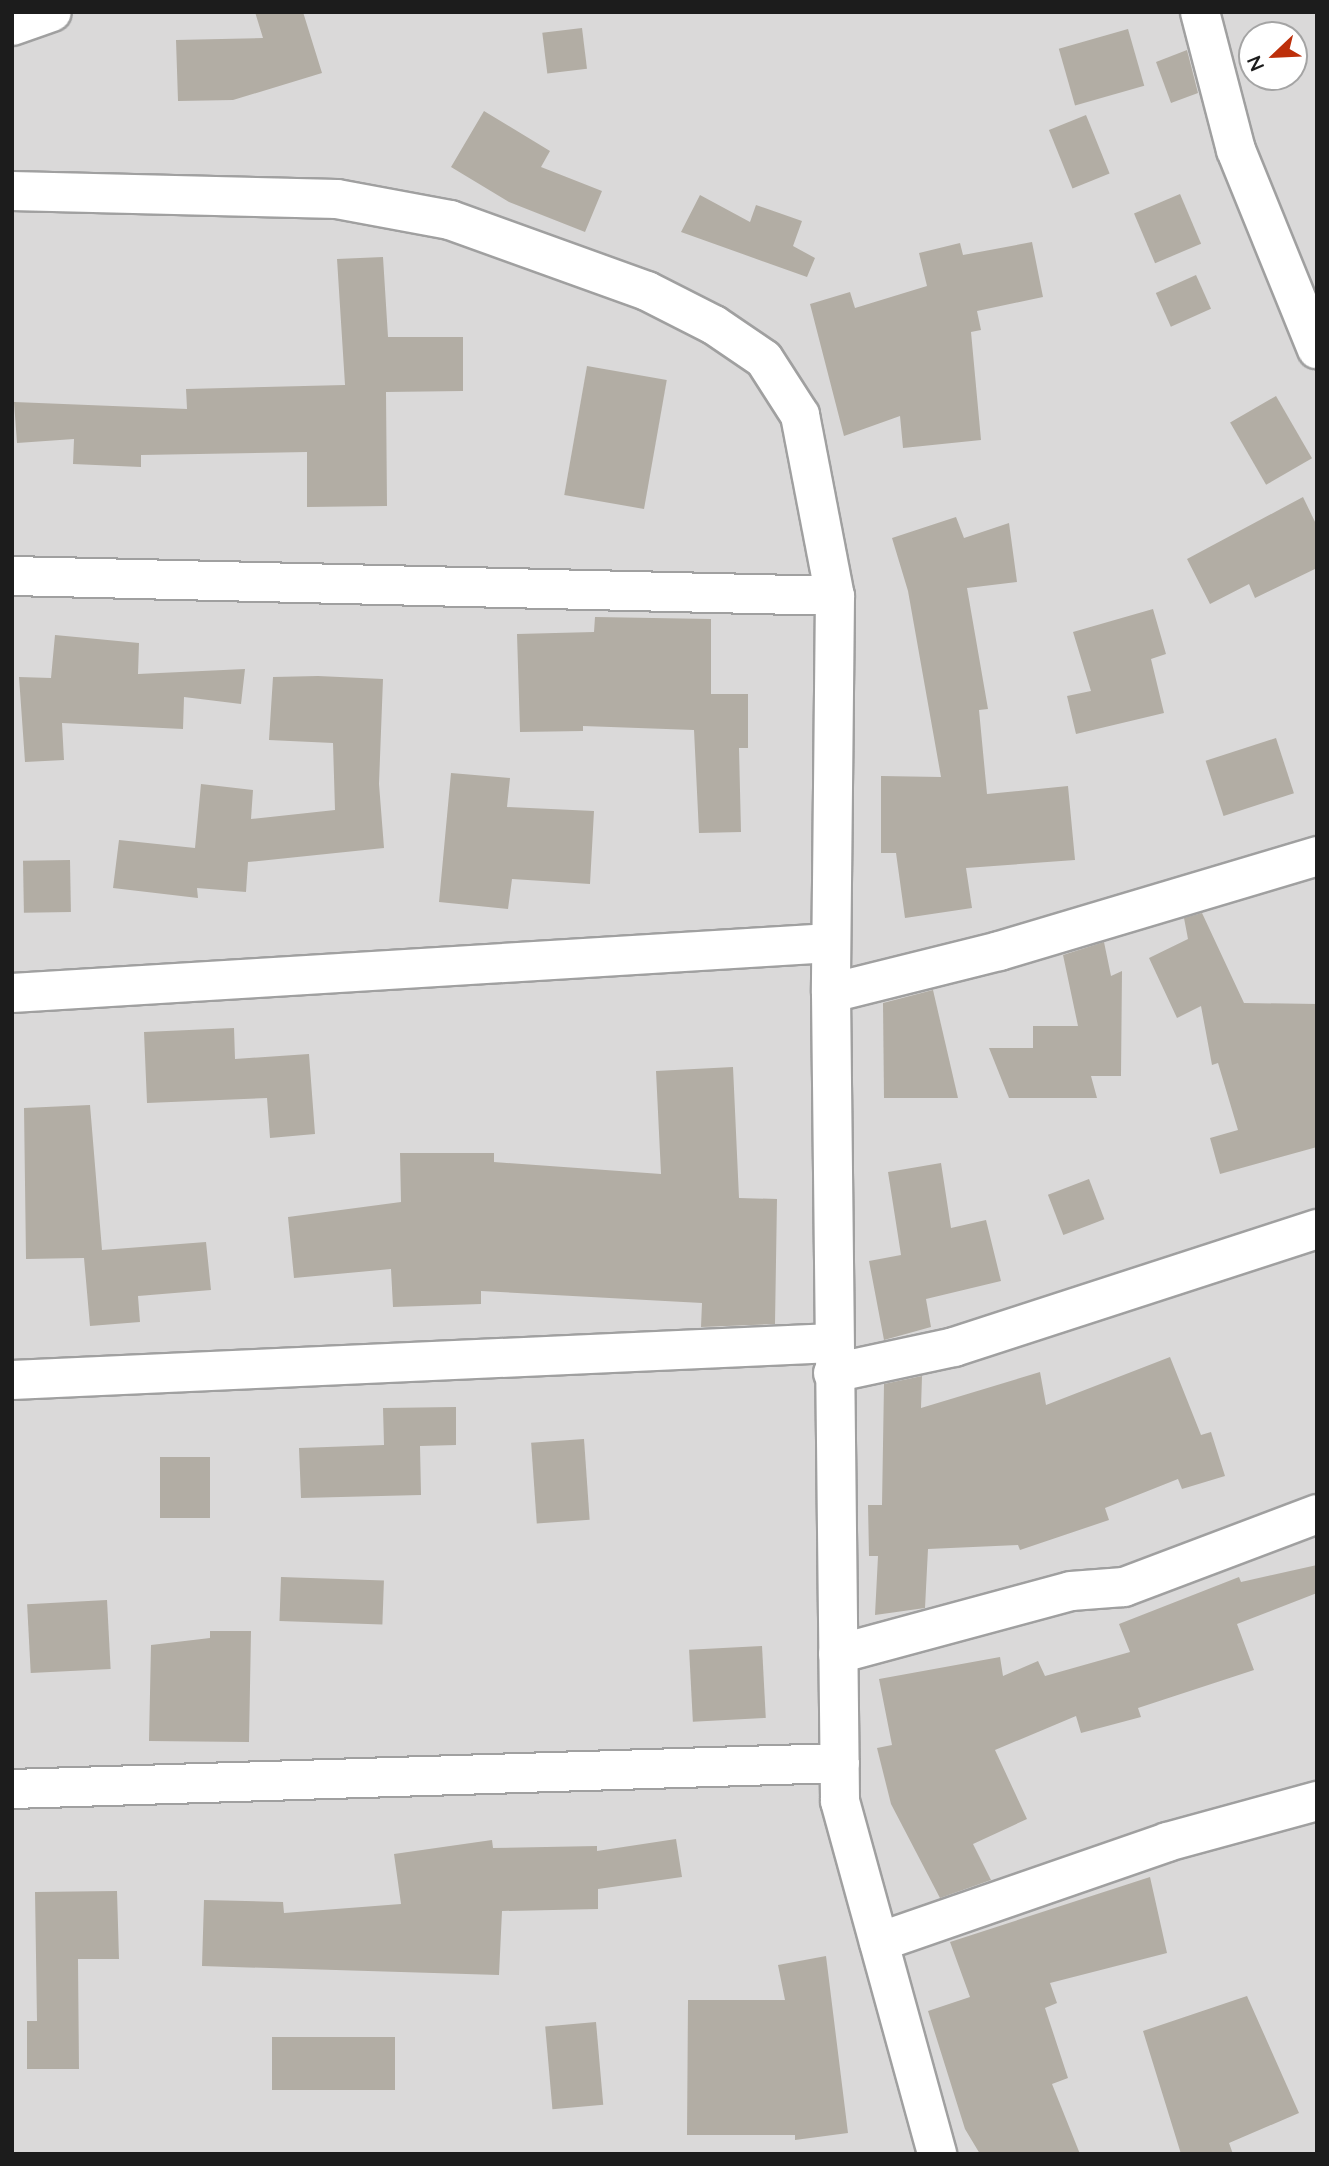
<!DOCTYPE html>
<style>
body{margin:0}
#map{position:relative;width:1329px;height:2166px;overflow:hidden;background:#edebe1;font-family:Lato,sans-serif}
div>[style]{position:absolute}
[style*='--x']{left:calc(var(--x)*1px);top:calc(var(--y)*1px);width:calc(var(--w)*1px);rotate:calc(var(--a)*1deg)}
.residential>*{inset:0;background:#dad9d9}
.building>*{inset:0;background:#b2ada4;transform-origin:0 0}
.roads{filter:drop-shadow(2px 0 #a0a0a0) drop-shadow(-2px 0 #a0a0a0) drop-shadow(0 2px #a0a0a0) drop-shadow(0 -2px #a0a0a0)}
.minor>*{height:38px;margin:-19px;padding:0 19px;transform-origin:19px;border-radius:19px;background:#fff}
span{translate:-50% -50%;white-space:nowrap;text-align:center;line-height:1.15;-webkit-text-stroke:6px #fff;paint-order:stroke}
.frame{position:absolute;inset:0;border:14px solid #1c1c1c;pointer-events:none}
.north{position:absolute;left:1238px;top:21px;width:70px;height:70px;box-sizing:border-box;background:#fff;border:2px solid #a4a4a4;border-radius:50%;rotate:247deg;font-size:19px;font-weight:700;line-height:28px;text-align:center;color:#1c1c1c}
.north::after{content:'';display:block;margin:auto;width:24px;height:32px;background:#bd2f0a;clip-path:polygon(50% 0,100% 100%,50% 72%,0 100%)}
</style>
<div id="map">
<div class="residential">
<i style="clip-path:polygon(evenodd,12px 12px,1317px 12px,1317px 2154px,12px 2154px,12px 12px,1252px 35px,1294px 35px,1294px 77px,1252px 77px,1252px 35px)"></i>
</div>
<div class="building">
<i style="clip-path:polygon(255px 12px,303px 12px,322px 73px,233px 100px,178px 101px,176px 40px,263px 38px)"></i>
<i style="left:582px;top:28px;width:41px;height:40px;rotate:83deg"></i>
<i style="left:1128px;top:29px;width:59px;height:72px;rotate:74deg"></i>
<i style="clip-path:polygon(1187px 50px,1198px 93px,1171px 103px,1156px 62px)"></i>
<i style="clip-path:polygon(484px 111px,550px 151px,541px 167px,602px 191px,585px 232px,509px 202px,451px 167px)"></i>
<i style="left:1086px;top:115px;width:63px;height:40px;rotate:68deg"></i>
<i style="left:1180px;top:194px;width:54px;height:50px;rotate:67deg"></i>
<i style="clip-path:polygon(700px 195px,750px 222px,756px 205px,802px 221px,793px 246px,815px 258px,807px 277px,681px 232px)"></i>
<i style="clip-path:polygon(1032px 242px,1043px 297px,977px 311px,981px 330px,971px 332px,981px 440px,903px 448px,900px 416px,844px 436px,810px 304px,850px 292px,855px 308px,927px 286px,919px 253px,960px 243px,963px 255px)"></i>
<i style="clip-path:polygon(383px 257px,388px 337px,463px 337px,463px 391px,386px 392px,387px 506px,307px 507px,307px 452px,141px 455px,141px 467px,73px 464px,74px 439px,17px 443px,14px 402px,187px 409px,186px 389px,345px 385px,337px 259px)"></i>
<i style="left:1196px;top:275px;width:37px;height:44px;rotate:66deg"></i>
<i style="left:587px;top:366px;width:81px;height:131px;rotate:10deg"></i>
<i style="left:1276px;top:396px;width:72px;height:53px;rotate:60deg"></i>
<i style="clip-path:polygon(1303px 497px,1317px 526px,1317px 568px,1255px 598px,1249px 584px,1210px 604px,1187px 559px)"></i>
<i style="clip-path:polygon(956px 517px,964px 538px,1009px 523px,1017px 582px,967px 588px,988px 709px,979px 710px,987px 794px,1068px 786px,1075px 860px,966px 868px,972px 908px,905px 918px,896px 853px,881px 853px,881px 776px,941px 777px,908px 591px,892px 538px)"></i>
<i style="clip-path:polygon(1153px 609px,1166px 654px,1151px 659px,1164px 713px,1076px 734px,1067px 696px,1091px 691px,1073px 632px)"></i>
<i style="clip-path:polygon(595px 617px,711px 619px,711px 694px,748px 694px,748px 748px,739px 748px,741px 832px,699px 833px,694px 730px,583px 726px,583px 731px,520px 732px,517px 634px,594px 632px)"></i>
<i style="clip-path:polygon(55px 635px,139px 643px,138px 674px,245px 669px,241px 704px,184px 697px,183px 729px,62px 723px,64px 760px,25px 762px,19px 677px,51px 678px)"></i>
<i style="clip-path:polygon(318px 676px,383px 679px,379px 784px,384px 848px,248px 862px,246px 892px,197px 888px,198px 898px,113px 888px,119px 840px,195px 848px,201px 784px,253px 790px,251px 819px,335px 810px,333px 743px,269px 740px,273px 677px)"></i>
<i style="left:1276px;top:738px;width:58px;height:74px;rotate:72deg"></i>
<i style="clip-path:polygon(451px 773px,510px 778px,507px 807px,594px 811px,590px 884px,512px 879px,508px 909px,439px 902px)"></i>
<i style="left:70px;top:860px;width:52px;height:47px;rotate:89deg"></i>
<i style="clip-path:polygon(1202px 913px,1244px 1003px,1317px 1004px,1317px 1147px,1220px 1174px,1210px 1138px,1238px 1130px,1218px 1063px,1212px 1065px,1201px 1006px,1177px 1018px,1149px 958px,1188px 939px,1184px 918px)"></i>
<i style="clip-path:polygon(1104px 942px,1111px 976px,1122px 971px,1121px 1076px,1091px 1076px,1097px 1098px,1009px 1098px,989px 1048px,1033px 1048px,1033px 1026px,1078px 1026px,1063px 955px)"></i>
<i style="clip-path:polygon(933px 990px,958px 1098px,884px 1098px,883px 1003px)"></i>
<i style="clip-path:polygon(234px 1028px,235px 1059px,309px 1054px,315px 1134px,270px 1138px,267px 1098px,147px 1103px,144px 1032px)"></i>
<i style="clip-path:polygon(733px 1067px,739px 1198px,777px 1199px,775px 1324px,701px 1327px,702px 1303px,481px 1291px,481px 1304px,393px 1307px,391px 1269px,294px 1278px,288px 1217px,401px 1202px,400px 1153px,494px 1153px,494px 1162px,661px 1174px,656px 1071px)"></i>
<i style="clip-path:polygon(90px 1105px,102px 1250px,206px 1242px,211px 1290px,138px 1296px,140px 1322px,90px 1326px,84px 1258px,26px 1259px,24px 1108px)"></i>
<i style="clip-path:polygon(941px 1163px,951px 1228px,986px 1220px,1001px 1281px,926px 1299px,931px 1327px,884px 1340px,869px 1261px,901px 1255px,888px 1172px)"></i>
<i style="left:1089px;top:1179px;width:43px;height:44px;rotate:69deg"></i>
<i style="clip-path:polygon(1170px 1357px,1201px 1435px,1211px 1432px,1225px 1476px,1182px 1489px,1178px 1479px,1105px 1508px,1109px 1520px,1020px 1550px,1018px 1545px,928px 1549px,925px 1608px,875px 1615px,878px 1556px,869px 1556px,868px 1505px,882px 1505px,884px 1384px,922px 1376px,921px 1408px,1040px 1372px,1046px 1405px)"></i>
<i style="clip-path:polygon(456px 1407px,456px 1445px,420px 1446px,421px 1495px,301px 1498px,299px 1448px,384px 1445px,383px 1408px)"></i>
<i style="left:584px;top:1439px;width:81px;height:53px;rotate:86deg"></i>
<i style="left:210px;top:1457px;width:61px;height:50px;rotate:90deg"></i>
<i style="clip-path:polygon(1317px 1565px,1317px 1593px,1237px 1624px,1254px 1670px,1138px 1708px,1141px 1717px,1081px 1733px,1076px 1716px,995px 1750px,1027px 1819px,973px 1844px,991px 1880px,940px 1898px,891px 1804px,877px 1748px,892px 1745px,879px 1679px,1000px 1657px,1003px 1676px,1038px 1661px,1045px 1676px,1130px 1652px,1119px 1624px,1239px 1577px,1241px 1582px)"></i>
<i style="left:281px;top:1577px;width:103px;height:44px;rotate:2deg"></i>
<i style="left:107px;top:1600px;width:69px;height:80px;rotate:87deg"></i>
<i style="clip-path:polygon(210px 1631px,251px 1631px,249px 1742px,149px 1741px,151px 1645px,210px 1638px)"></i>
<i style="left:762px;top:1646px;width:72px;height:73px;rotate:87deg"></i>
<i style="clip-path:polygon(676px 1839px,682px 1877px,598px 1889px,598px 1909px,502px 1911px,499px 1975px,202px 1966px,204px 1900px,283px 1902px,284px 1913px,401px 1904px,394px 1854px,492px 1840px,493px 1848px,597px 1846px,597px 1851px)"></i>
<i style="clip-path:polygon(1150px 1877px,1167px 1953px,1050px 1983px,1057px 2003px,1045px 2008px,1068px 2078px,1052px 2084px,1080px 2154px,980px 2154px,965px 2129px,928px 2011px,970px 1997px,950px 1942px)"></i>
<i style="clip-path:polygon(117px 1891px,119px 1959px,78px 1959px,79px 2069px,27px 2069px,27px 2021px,37px 2021px,35px 1892px)"></i>
<i style="clip-path:polygon(826px 1956px,848px 2133px,795px 2140px,795px 2135px,687px 2135px,688px 2000px,785px 2000px,778px 1965px)"></i>
<i style="clip-path:polygon(1247px 1996px,1299px 2113px,1229px 2143px,1233px 2154px,1181px 2154px,1143px 2031px)"></i>
<i style="left:596px;top:2022px;width:83px;height:51px;rotate:85deg"></i>
<i style="left:272px;top:2037px;width:123px;height:53px"></i>
</div>
<div class="roads">
<div class="minor">
<i style="--x:1200;--y:12;--w:143;--a:75.4"></i>
<i style="--x:1236;--y:150;--w:215;--a:67.9"></i>
<i style="--x:12;--y:26;--w:42;--a:-19.3"></i>
<i style="--x:12;--y:191;--w:325;--a:1.4"></i>
<i style="--x:337;--y:199;--w:115;--a:10.5"></i>
<i style="--x:450;--y:220;--w:209;--a:19.8"></i>
<i style="--x:647;--y:291;--w:75;--a:26.9"></i>
<i style="--x:714;--y:325;--w:60;--a:34.2"></i>
<i style="--x:764;--y:359;--w:67;--a:57.3"></i>
<i style="--x:800;--y:415;--w:184;--a:79.1"></i>
<i style="--x:835;--y:596;--w:397;--a:90.6"></i>
<i style="--x:831;--y:993;--w:808;--a:89.36"></i>
<i style="--x:840;--y:1801;--w:366;--a:74.6"></i>
<i style="--x:12;--y:576;--w:823;--a:1.39"></i>
<i style="--x:12;--y:993;--w:820;--a:-3.5"></i>
<i style="--x:831;--y:993;--w:173;--a:-14"></i>
<i style="--x:999;--y:951;--w:332;--a:-16.6"></i>
<i style="--x:833;--y:1373;--w:124;--a:-12.1"></i>
<i style="--x:954;--y:1347;--w:382;--a:-18"></i>
<i style="--x:12;--y:1380;--w:822;--a:-2.58"></i>
<i style="--x:838;--y:1654;--w:241;--a:-15.1"></i>
<i style="--x:1071;--y:1591;--w:53;--a:-4.3"></i>
<i style="--x:1124;--y:1587;--w:206;--a:-20.7"></i>
<i style="--x:12;--y:1789;--w:828;--a:-1.8"></i>
<i style="--x:879;--y:1942;--w:305;--a:-19.1"></i>
<i style="--x:1167;--y:1842;--w:156;--a:-15.3"></i>
</div>
</div>
<div class="frame"></div>
<div class="north">N</div>
</div>
